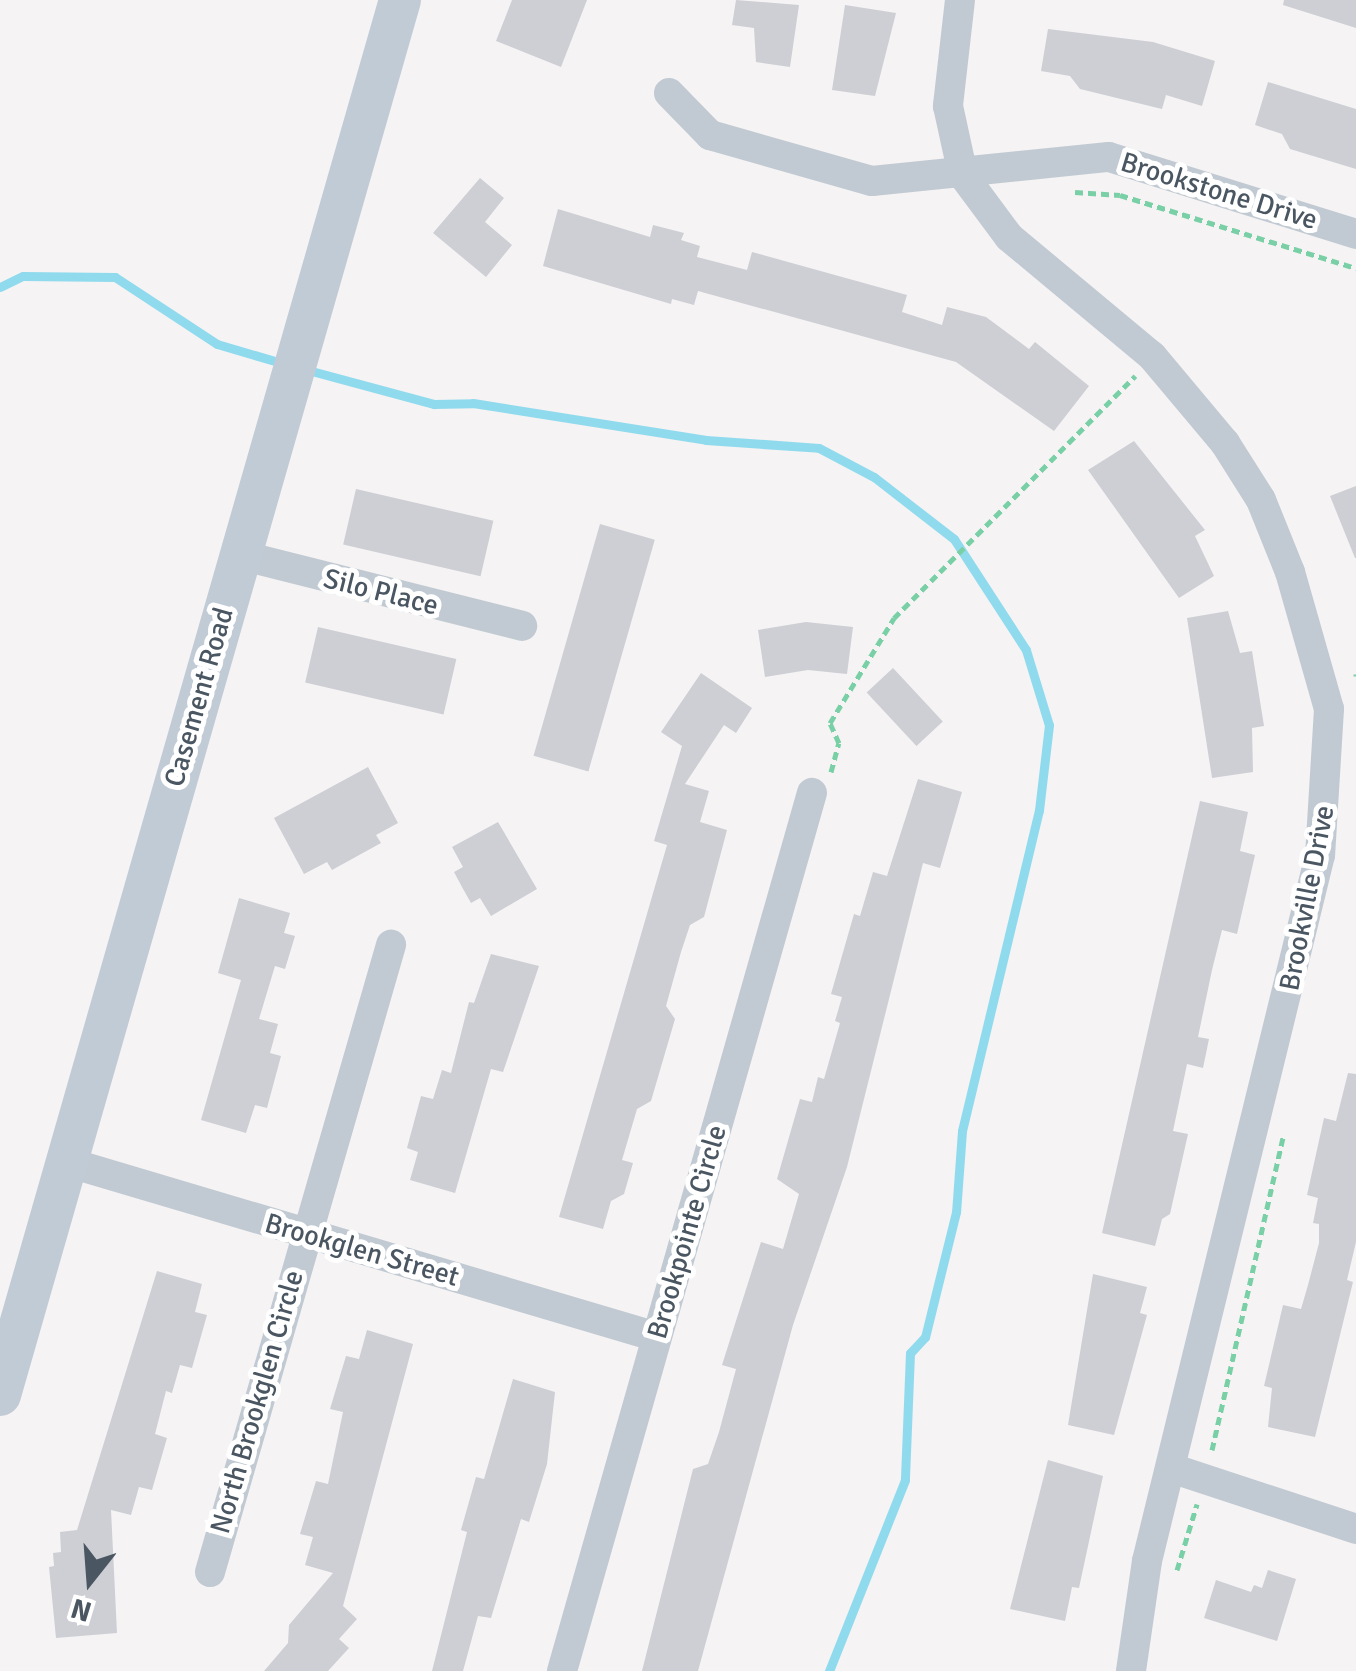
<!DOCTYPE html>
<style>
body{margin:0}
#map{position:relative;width:1356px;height:1671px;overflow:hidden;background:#f5f3f3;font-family:Signika,sans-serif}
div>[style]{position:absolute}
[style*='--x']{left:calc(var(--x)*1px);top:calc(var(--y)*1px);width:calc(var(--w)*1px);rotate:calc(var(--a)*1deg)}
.stream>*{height:9px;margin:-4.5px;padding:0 4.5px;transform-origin:4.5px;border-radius:4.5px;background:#90daee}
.building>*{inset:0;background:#cdcfd5;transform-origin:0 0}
.path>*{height:5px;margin-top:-2.5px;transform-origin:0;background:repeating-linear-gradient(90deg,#7ad0a6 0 8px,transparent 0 13px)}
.street>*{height:30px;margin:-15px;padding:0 15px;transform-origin:15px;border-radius:15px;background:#c1cad2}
.secondary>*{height:42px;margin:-21px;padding:0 21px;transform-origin:21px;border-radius:21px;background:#c1cbd6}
span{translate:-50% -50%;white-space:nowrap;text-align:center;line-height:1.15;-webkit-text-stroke:10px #fff;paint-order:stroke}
.street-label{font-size:28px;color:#4a5661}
.north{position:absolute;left:40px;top:1531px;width:100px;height:100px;-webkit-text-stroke:8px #fff;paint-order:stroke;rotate:197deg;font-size:28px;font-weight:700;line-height:40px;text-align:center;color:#4a5661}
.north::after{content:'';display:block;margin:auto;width:35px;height:45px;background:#4a5661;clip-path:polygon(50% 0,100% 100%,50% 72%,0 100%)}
</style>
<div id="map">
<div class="stream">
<i style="--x:0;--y:287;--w:25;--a:-26"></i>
<i style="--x:23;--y:276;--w:92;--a:0.6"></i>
<i style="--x:115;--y:277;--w:122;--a:33.3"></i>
<i style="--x:217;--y:344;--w:71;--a:16.4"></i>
<i style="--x:304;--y:369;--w:135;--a:15.1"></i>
<i style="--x:434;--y:404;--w:39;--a:-1"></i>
<i style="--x:473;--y:403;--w:236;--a:9"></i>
<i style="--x:706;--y:440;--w:113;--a:4"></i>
<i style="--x:819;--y:448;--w:62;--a:27.8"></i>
<i style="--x:874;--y:477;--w:101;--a:37.8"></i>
<i style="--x:954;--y:539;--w:132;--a:57"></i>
<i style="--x:1026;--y:650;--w:78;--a:73"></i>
<i style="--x:1049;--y:725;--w:86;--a:96.7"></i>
<i style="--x:1039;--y:810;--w:330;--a:103.5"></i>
<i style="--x:962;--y:1131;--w:81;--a:94.2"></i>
<i style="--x:956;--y:1212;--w:129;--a:103.9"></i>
<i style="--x:925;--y:1337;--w:22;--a:133"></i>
<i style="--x:910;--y:1353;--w:127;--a:92.3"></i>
<i style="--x:905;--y:1480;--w:206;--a:111.7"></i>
</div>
<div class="building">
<i style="clip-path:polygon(512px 0,587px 0,561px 67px,496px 41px)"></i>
<i style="clip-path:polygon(736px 0,799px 5px,790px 67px,756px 62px,754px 28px,732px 25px)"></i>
<i style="clip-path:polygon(1284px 0,1356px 0,1356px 28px,1283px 5px)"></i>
<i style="clip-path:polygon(845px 5px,896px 13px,875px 96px,832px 90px)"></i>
<i style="clip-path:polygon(1048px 29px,1153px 42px,1215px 61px,1202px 106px,1166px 95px,1162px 109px,1080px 89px,1070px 76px,1041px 71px)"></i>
<i style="clip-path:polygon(1268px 82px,1356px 109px,1356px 169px,1290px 149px,1282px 134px,1255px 125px)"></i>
<i style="clip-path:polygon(480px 178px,504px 198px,485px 222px,512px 245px,486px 277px,433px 233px)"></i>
<i style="clip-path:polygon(558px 209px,650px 237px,653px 225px,684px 233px,681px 240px,700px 246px,697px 257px,747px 270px,752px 252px,907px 295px,902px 312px,942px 325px,947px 307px,986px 317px,1029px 349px,1035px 342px,1089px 386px,1054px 431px,956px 362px,698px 291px,694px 305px,672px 299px,671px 304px,543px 266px)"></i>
<i style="clip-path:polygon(1134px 441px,1205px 530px,1195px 536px,1214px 576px,1179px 598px,1088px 470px)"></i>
<i style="clip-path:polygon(1356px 486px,1356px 558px,1355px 558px,1330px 496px)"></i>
<i style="left:356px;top:489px;width:141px;height:57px;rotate:13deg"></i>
<i style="left:600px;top:524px;width:57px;height:241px;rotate:16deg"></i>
<i style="clip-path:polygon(1228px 611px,1240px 653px,1252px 651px,1264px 726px,1252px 728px,1253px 772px,1212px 778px,1187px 618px)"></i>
<i style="clip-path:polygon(806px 622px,853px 627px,847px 674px,808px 670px,765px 677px,758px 630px)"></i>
<i style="left:318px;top:627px;width:142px;height:57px;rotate:13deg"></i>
<i style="left:893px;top:668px;width:73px;height:36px;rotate:47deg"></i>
<i style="clip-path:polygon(701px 673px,752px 708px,736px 733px,724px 725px,685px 784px,709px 791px,700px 822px,727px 830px,704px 917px,690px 925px,681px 952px,666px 1006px,675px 1019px,651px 1101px,637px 1109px,622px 1160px,633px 1163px,624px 1194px,611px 1201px,603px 1229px,559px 1217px,667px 845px,654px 841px,682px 746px,661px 732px)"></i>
<i style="clip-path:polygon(368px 767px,398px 823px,376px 835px,381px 843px,332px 870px,327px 862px,304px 874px,274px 818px)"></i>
<i style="clip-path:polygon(918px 779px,962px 792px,940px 868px,923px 863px,847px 1167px,793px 1325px,698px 1671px,642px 1671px,693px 1469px,708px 1464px,719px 1432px,736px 1369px,722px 1365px,761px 1242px,783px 1249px,799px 1194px,777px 1179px,800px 1099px,812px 1102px,818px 1077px,824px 1079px,840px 1023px,835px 1021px,842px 997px,831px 994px,854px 914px,860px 916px,873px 872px,887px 876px)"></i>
<i style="clip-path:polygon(1200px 801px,1248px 812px,1240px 851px,1255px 855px,1237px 934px,1222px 930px,1212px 970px,1198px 1037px,1209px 1039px,1203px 1068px,1187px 1064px,1173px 1131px,1188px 1134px,1170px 1214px,1162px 1219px,1155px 1246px,1102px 1233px)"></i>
<i style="clip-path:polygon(498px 822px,537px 889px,491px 916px,480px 898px,471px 903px,462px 887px,454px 872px,463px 867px,452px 847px)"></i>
<i style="clip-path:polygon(239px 898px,290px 913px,284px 933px,295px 936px,285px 969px,275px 966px,259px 1019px,278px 1024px,270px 1053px,281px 1056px,267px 1108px,255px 1105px,246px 1133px,201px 1120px,241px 980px,218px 973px)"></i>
<i style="clip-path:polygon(491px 954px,539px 966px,503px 1072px,491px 1069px,455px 1193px,410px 1180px,418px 1152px,407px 1148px,421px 1096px,433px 1099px,442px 1070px,451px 1073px,469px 1002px,474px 1003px)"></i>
<i style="clip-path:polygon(1348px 1073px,1356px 1074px,1356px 1242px,1347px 1280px,1353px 1282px,1315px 1437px,1268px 1427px,1272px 1388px,1264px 1386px,1283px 1305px,1301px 1309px,1308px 1285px,1319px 1243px,1319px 1224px,1313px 1223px,1318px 1198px,1307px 1195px,1324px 1118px,1336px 1121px)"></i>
<i style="clip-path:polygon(157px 1271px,202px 1284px,195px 1312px,207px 1315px,192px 1368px,180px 1365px,172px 1393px,166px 1391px,155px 1434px,167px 1438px,152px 1490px,139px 1487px,131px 1515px,111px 1510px,117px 1633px,56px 1638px,49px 1567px,54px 1566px,53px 1553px,61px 1552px,60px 1532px,77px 1530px)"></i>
<i style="clip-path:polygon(1093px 1274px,1147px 1287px,1140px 1313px,1147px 1315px,1114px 1435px,1068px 1425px)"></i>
<i style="clip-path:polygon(367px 1330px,413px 1344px,343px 1606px,357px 1619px,339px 1639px,349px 1648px,328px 1671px,264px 1671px,288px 1643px,289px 1625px,333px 1573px,305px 1565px,313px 1537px,300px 1534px,316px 1481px,328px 1484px,343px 1412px,330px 1409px,346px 1356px,359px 1359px)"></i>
<i style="clip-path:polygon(513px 1379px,555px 1392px,547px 1464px,529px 1522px,521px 1519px,491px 1618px,478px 1616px,463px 1671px,432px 1671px,467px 1532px,461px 1530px,476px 1477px,484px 1479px)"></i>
<i style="clip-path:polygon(1048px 1460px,1103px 1476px,1079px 1588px,1072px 1587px,1065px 1621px,1010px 1609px)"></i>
<i style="clip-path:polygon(1268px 1570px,1296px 1579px,1277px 1641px,1204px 1618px,1216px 1580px,1251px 1592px,1254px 1585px,1262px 1588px)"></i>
</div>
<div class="path">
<i style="--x:1075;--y:192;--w:45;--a:3.8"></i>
<i style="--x:1120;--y:195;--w:247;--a:17.2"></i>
<i style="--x:1356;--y:674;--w:2;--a:90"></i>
<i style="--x:831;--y:772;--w:30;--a:-75"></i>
<i style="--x:839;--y:743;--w:22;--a:-114"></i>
<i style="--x:830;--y:723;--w:123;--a:-58.6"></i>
<i style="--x:894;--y:618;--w:342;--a:-45.1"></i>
<i style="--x:1212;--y:1450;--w:324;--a:-77.2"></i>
<i style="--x:1177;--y:1570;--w:69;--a:-73.1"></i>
</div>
<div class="street">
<i style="--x:960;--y:0;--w:107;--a:96.5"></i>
<i style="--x:948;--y:106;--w:71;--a:77.7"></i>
<i style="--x:963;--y:175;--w:77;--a:53.4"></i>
<i style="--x:1009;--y:237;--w:186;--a:39.8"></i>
<i style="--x:1152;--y:356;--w:114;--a:50"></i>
<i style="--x:1225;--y:443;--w:67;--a:57.7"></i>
<i style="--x:1261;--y:500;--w:78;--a:68.1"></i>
<i style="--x:1290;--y:572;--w:142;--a:74.1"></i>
<i style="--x:1329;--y:709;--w:146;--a:93.5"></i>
<i style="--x:1320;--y:855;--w:727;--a:103.77"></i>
<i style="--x:1147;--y:1561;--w:111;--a:98.3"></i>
<i style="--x:669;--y:93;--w:59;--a:45.7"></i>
<i style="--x:710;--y:135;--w:168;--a:15.9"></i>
<i style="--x:872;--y:181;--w:238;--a:-5.8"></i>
<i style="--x:1109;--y:157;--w:259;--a:17.3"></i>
<i style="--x:240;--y:555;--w:291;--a:14.1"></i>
<i style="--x:67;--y:1162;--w:615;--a:16.52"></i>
<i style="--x:1174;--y:1469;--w:192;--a:18.2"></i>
<i style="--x:210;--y:1572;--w:653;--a:-73.9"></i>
<i style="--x:562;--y:1671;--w:913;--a:-74.11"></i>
</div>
<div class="secondary">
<i style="--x:0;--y:1395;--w:1451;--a:-74"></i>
</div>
<div class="street-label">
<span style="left:1219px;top:191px;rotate:17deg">Brookstone Drive</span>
<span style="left:381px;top:592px;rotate:14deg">Silo Place</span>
<span style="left:199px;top:697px;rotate:-74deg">Casement Road</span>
<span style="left:1307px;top:898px;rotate:-79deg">Brookville Drive</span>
<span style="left:687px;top:1232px;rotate:-74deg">Brookpointe Circle</span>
<span style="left:362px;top:1250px;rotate:16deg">Brookglen Street</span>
<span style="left:257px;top:1402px;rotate:-74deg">North Brookglen Circle</span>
</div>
<div class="north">N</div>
</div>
